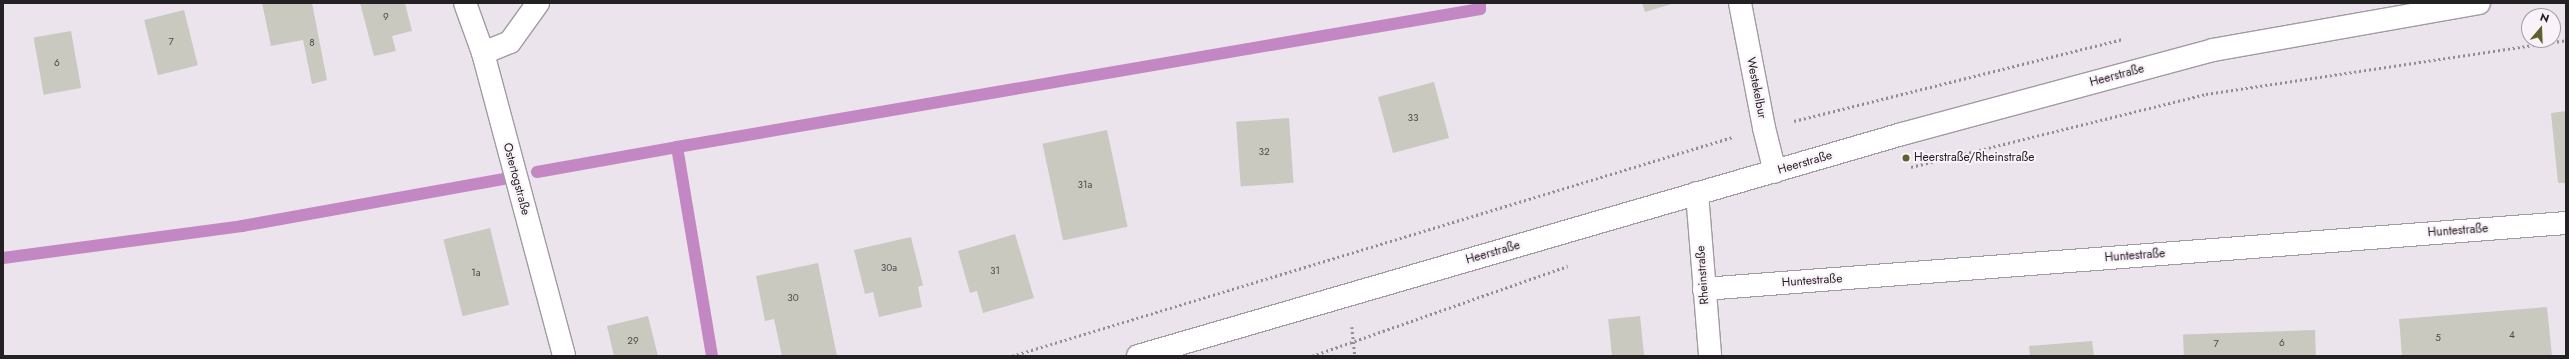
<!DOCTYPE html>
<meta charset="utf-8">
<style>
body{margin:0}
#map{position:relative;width:2569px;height:359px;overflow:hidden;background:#ece4ec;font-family:Jost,sans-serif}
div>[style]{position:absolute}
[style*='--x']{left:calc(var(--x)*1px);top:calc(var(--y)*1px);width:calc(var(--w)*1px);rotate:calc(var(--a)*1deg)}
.stream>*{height:12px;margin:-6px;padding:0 6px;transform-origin:6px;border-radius:6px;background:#c388c3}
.building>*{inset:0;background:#c9c9c0;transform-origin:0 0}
.path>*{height:2.5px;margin-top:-1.25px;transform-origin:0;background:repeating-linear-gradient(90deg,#938d93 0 2px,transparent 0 5px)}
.roads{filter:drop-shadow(1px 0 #a29ba2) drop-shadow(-1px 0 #a29ba2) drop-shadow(0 1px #a29ba2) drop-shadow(0 -1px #a29ba2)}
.street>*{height:22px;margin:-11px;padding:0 11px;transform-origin:11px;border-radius:11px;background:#fff}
.secondary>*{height:22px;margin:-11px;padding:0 11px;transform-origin:11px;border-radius:11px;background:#fff}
.dots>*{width:11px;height:11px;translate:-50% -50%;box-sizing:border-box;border:2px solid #f9f2f9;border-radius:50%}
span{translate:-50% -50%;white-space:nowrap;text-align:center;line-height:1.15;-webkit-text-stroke:4px #f9f2f9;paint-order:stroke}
.number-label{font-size:10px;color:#4d4b4b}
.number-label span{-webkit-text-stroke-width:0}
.street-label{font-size:12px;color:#242124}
.poi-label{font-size:12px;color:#242124}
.left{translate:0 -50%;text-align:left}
.frame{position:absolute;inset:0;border:4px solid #242124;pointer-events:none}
.north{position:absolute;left:2521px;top:8px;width:40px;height:40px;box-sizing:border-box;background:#f9f2f9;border:1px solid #a49ea4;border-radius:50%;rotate:19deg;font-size:11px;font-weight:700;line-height:16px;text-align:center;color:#242124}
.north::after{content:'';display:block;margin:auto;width:14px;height:18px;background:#5e602d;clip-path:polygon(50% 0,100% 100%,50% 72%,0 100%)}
</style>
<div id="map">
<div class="stream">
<i style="--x:537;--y:172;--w:142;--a:-10.1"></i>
<i style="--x:3;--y:258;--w:241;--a:-7.6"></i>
<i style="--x:242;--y:226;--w:265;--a:-10.2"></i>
<i style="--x:712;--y:356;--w:212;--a:-99.5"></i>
<i style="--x:677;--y:147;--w:815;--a:-9.75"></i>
<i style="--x:1480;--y:9;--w:6;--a:-90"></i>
</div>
<div class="building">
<i style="clip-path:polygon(262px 3px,312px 3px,327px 80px,312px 84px,303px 40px,271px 46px)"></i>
<i style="clip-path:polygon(360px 3px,405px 3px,412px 31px,392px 36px,396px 51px,374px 56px)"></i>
<i style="clip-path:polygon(1642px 3px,1675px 3px,1645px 12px)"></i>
<i style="left:184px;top:10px;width:57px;height:41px;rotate:76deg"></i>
<i style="left:71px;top:31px;width:58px;height:38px;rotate:80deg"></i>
<i style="left:1434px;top:82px;width:58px;height:58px;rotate:75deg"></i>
<i style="clip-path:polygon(2566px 111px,2566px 183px,2558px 183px,2551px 113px)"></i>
<i style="left:1289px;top:118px;width:65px;height:53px;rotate:86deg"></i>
<i style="left:1107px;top:130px;width:99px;height:66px;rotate:78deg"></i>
<i style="left:490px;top:228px;width:79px;height:48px;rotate:76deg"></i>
<i style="clip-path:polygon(1015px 234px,1034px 298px,983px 313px,977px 291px,970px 293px,958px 251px)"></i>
<i style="clip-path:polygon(911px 237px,923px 285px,918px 287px,922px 307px,879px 317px,873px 292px,865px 294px,854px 250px)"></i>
<i style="clip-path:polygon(818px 263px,837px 356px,782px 356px,774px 319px,765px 321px,756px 276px)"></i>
<i style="clip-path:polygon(2547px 307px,2552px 356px,2402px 356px,2399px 319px)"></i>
<i style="clip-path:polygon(648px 316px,658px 356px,614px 356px,607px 326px)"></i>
<i style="left:1640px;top:316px;width:40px;height:32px;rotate:84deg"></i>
<i style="left:2315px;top:330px;width:26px;height:132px;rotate:88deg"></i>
<i style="clip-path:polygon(2092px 341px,2094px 356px,2030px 356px,2029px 346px)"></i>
</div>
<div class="path">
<i style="--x:1794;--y:121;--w:339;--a:-14"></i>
<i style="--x:1911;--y:167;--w:304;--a:-13.9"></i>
<i style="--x:2206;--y:94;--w:364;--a:-8.5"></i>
<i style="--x:1352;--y:327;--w:29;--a:84"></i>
<i style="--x:1012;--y:356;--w:754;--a:-16.9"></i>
<i style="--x:1312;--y:356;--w:271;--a:-19.4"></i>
</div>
<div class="roads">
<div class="street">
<i style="--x:465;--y:3;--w:53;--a:70.2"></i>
<i style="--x:483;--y:53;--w:314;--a:75"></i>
<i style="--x:1740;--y:3;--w:127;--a:79.1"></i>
<i style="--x:1764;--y:128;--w:45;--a:76"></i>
<i style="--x:483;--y:53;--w:29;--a:-22"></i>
<i style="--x:510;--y:42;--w:48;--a:-54.3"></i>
<i style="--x:1697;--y:193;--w:164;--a:85.4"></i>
<i style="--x:1704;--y:289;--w:865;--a:-4.38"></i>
</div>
<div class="secondary">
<i style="--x:1138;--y:356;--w:796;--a:-16.2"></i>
<i style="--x:1902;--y:134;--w:322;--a:-15.1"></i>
<i style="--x:2213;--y:50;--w:270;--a:-10"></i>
</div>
</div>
<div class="dots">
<i style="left:1906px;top:158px;background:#5e602d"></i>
</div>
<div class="number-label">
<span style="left:386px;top:17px">9</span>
<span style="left:171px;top:42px">7</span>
<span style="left:312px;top:43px">8</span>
<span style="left:57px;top:63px">6</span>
<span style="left:1413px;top:118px">33</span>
<span style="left:1264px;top:152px">32</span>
<span style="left:1085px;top:185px">31a</span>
<span style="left:889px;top:268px">30a</span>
<span style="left:995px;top:271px">31</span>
<span style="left:476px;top:273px">1a</span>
<span style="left:793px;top:298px">30</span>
<span style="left:2512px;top:335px">4</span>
<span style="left:2438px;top:338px">5</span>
<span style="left:633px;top:341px">29</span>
<span style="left:2282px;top:343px">6</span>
<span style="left:2216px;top:344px">7</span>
</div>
<div class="street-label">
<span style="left:2117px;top:76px;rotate:-15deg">Heerstraße</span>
<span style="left:1756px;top:88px;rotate:79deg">Westekelbur</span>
<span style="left:1805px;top:163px;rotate:-16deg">Heerstraße</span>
<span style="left:516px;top:179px;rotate:75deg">Ostertogstraße</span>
<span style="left:2458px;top:231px;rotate:-4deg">Huntestraße</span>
<span style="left:1493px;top:253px;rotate:-16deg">Heerstraße</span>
<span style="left:2135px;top:256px;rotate:-4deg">Huntestraße</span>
<span style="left:1703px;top:275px;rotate:-94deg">Rheinstraße</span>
<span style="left:1812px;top:281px;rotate:-4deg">Huntestraße</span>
</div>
<div class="poi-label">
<span class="left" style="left:1914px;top:158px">Heerstraße/Rheinstraße</span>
</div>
<div class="frame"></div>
<div class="north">N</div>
</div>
